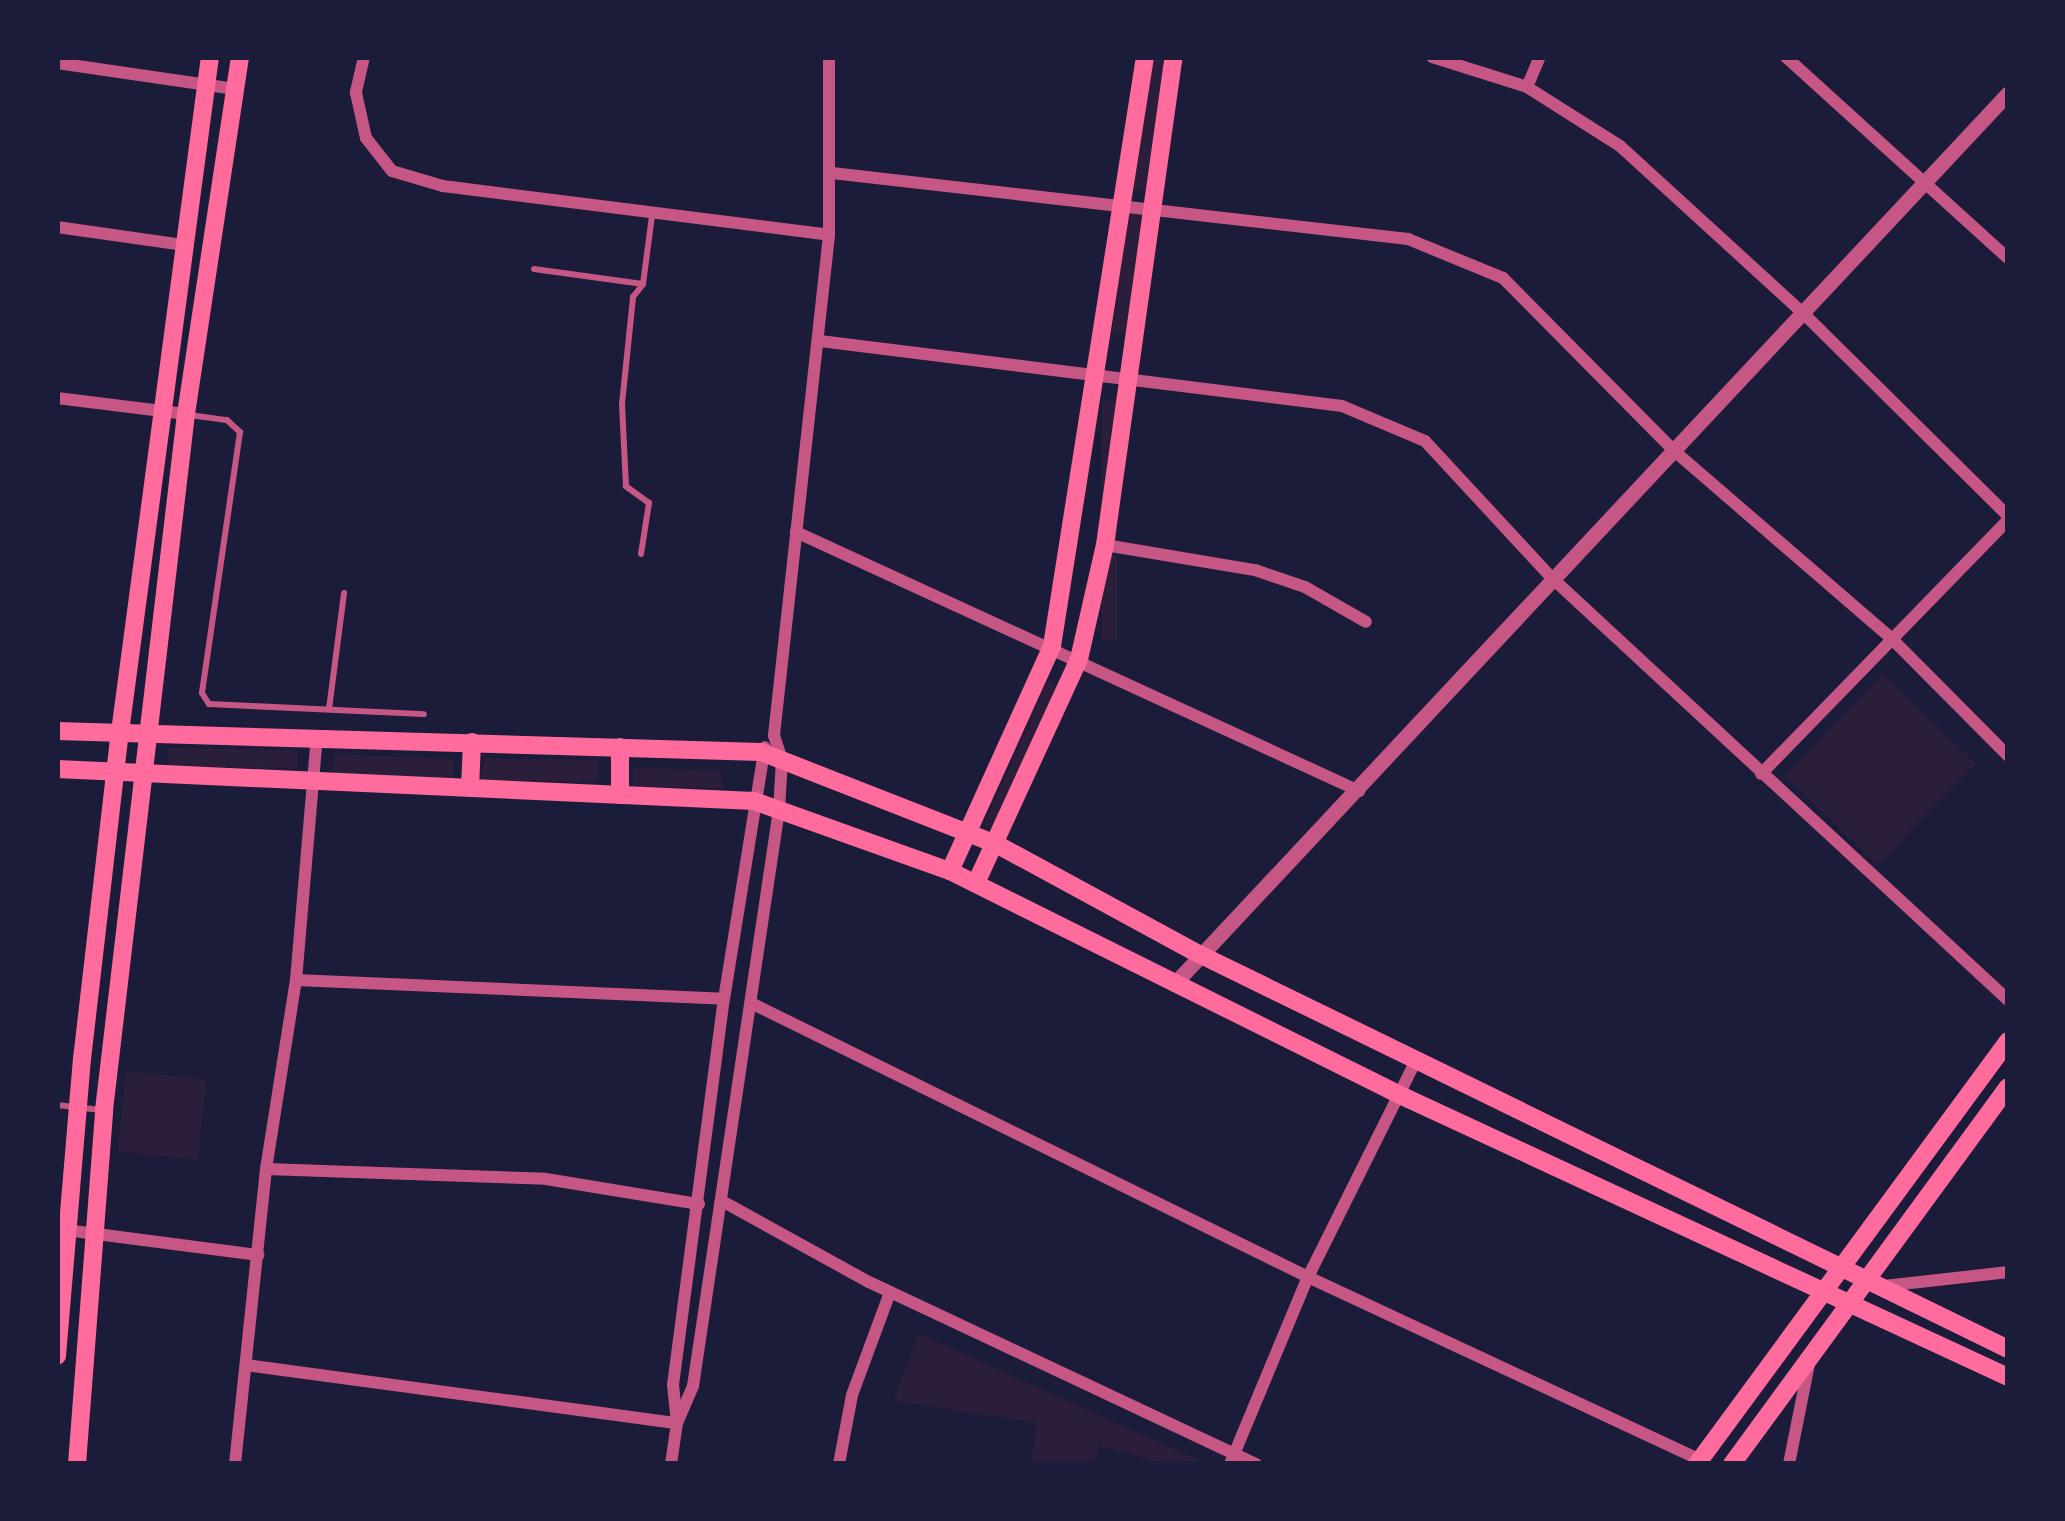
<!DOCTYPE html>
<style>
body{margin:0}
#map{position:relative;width:2065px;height:1521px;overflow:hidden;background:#1b1b3a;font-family:"Public Sans",sans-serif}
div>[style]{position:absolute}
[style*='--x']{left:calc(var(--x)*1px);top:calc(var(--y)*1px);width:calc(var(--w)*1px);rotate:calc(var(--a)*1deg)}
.green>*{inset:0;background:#2a1e3b;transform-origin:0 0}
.service>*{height:6px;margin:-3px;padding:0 3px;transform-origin:3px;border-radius:3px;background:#c65784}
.minor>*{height:12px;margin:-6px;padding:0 6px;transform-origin:6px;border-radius:6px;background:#c65784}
.tertiary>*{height:15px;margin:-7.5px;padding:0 7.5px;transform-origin:7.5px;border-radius:7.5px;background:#c65784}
.secondary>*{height:18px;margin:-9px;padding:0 9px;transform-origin:9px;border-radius:9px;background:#ff6b9d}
span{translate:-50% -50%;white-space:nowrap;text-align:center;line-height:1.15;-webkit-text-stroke:9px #1b1b3a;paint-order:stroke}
.frame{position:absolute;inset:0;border:60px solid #1b1b3a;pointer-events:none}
</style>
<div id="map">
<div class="green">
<i style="clip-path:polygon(1152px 57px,1165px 57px,1145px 191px,1129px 190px)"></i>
<i style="left:1127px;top:212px;width:16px;height:122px;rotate:7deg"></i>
<i style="left:1102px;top:401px;width:15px;height:240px"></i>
<i style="left:1883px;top:674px;width:129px;height:141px;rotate:44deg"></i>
<i style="left:1048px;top:680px;width:12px;height:158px;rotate:24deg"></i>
<i style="left:168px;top:748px;width:130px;height:18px;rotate:1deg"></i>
<i style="clip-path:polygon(334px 754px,454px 759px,454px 782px,332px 774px)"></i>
<i style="left:483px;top:758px;width:115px;height:22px;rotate:1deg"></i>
<i style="clip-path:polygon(633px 767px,719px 771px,725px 788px,633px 787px)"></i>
<i style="left:126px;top:1071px;width:81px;height:81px;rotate:6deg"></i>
<i style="clip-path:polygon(924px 1336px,1105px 1418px,1208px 1464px,1166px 1464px,1099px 1446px,1094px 1464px,1031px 1464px,1037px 1423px,894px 1401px,917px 1337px)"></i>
</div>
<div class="service">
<i style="--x:534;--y:269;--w:110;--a:7.8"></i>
<i style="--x:190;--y:415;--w:37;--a:8"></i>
<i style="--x:227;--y:420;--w:18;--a:43"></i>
<i style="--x:240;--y:432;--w:264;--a:98.3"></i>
<i style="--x:202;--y:693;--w:13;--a:58"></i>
<i style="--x:209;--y:704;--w:215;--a:2.7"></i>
<i style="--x:641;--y:554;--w:52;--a:-81.1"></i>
<i style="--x:649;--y:503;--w:29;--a:-144"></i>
<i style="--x:626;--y:486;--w:82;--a:-92.8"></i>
<i style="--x:622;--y:404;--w:108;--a:-84.1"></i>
<i style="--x:633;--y:297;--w:16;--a:-52"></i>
<i style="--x:643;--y:284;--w:69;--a:-82.5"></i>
<i style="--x:329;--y:709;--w:117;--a:-82.6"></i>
<i style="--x:57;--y:1105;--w:44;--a:6.5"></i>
</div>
<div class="minor">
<i style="--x:364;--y:57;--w:37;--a:103"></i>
<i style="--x:356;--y:93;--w:46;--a:77.5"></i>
<i style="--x:366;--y:138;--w:42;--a:51.8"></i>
<i style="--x:392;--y:171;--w:53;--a:16.4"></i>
<i style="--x:443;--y:186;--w:389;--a:7.2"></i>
<i style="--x:1432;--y:57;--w:100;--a:17.5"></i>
<i style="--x:1527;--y:87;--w:110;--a:32.4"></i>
<i style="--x:1620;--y:146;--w:248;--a:42.4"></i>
<i style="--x:1803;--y:313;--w:289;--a:44.7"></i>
<i style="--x:1786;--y:57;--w:299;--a:42.2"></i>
<i style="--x:57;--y:63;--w:180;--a:8.3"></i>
<i style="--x:1527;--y:87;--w:33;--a:-67"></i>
<i style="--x:832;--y:173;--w:580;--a:6.54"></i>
<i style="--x:1408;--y:239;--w:103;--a:22.3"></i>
<i style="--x:1503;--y:278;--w:240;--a:45.3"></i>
<i style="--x:1672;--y:449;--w:291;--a:40.8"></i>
<i style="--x:1892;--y:639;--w:165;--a:45.2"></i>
<i style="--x:57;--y:227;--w:127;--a:8.1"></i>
<i style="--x:820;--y:341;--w:526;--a:7.1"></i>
<i style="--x:1342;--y:406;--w:90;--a:22.9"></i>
<i style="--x:1425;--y:441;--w:187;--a:47.2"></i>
<i style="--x:1552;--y:578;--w:621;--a:42.78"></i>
<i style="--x:57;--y:398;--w:130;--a:7.1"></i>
<i style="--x:796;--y:532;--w:620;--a:24.7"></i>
<i style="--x:1105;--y:545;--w:152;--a:9.5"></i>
<i style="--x:1255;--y:570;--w:53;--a:18.8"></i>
<i style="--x:1305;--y:587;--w:70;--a:29.8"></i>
<i style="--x:1761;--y:774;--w:354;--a:-45.8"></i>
<i style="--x:296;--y:980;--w:428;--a:2.5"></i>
<i style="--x:751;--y:1003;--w:621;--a:26.19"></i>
<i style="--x:1308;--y:1277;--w:433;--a:25"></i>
<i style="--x:266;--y:1169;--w:280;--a:2"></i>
<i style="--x:546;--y:1179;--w:155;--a:9.3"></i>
<i style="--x:722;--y:1201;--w:168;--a:28.9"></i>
<i style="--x:869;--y:1282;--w:428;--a:25.2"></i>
<i style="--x:66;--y:1230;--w:194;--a:7.4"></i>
<i style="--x:1884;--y:1286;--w:125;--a:-6.4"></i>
<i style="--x:246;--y:1365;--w:435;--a:7.7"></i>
<i style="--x:677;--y:1423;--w:40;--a:-66.6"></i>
<i style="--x:693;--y:1386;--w:582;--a:-81.51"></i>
<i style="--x:779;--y:810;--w:50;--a:-86.6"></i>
<i style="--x:782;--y:760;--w:26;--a:-108"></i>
<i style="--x:774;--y:735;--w:503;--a:-83.72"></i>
<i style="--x:829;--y:235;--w:178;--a:-90"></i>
<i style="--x:235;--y:1464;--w:297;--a:-84"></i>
<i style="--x:266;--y:1169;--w:191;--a:-81"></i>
<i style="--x:296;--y:980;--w:244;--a:-85.1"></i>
<i style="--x:671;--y:1464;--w:41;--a:-81.7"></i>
<i style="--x:677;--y:1423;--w:38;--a:-96"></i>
<i style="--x:673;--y:1385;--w:389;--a:-82.5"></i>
<i style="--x:724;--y:999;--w:255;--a:-80.8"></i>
<i style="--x:839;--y:1464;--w:70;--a:-79.3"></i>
<i style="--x:852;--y:1395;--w:110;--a:-69.7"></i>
<i style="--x:1230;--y:1464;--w:203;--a:-67.4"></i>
<i style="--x:1308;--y:1277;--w:242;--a:-63.5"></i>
<i style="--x:1789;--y:1464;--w:102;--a:-78.7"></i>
</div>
<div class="tertiary">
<i style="--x:1174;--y:984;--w:1220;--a:-46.89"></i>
</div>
<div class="secondary">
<i style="--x:57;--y:731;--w:704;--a:1.71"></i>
<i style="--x:761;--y:752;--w:252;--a:21.4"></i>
<i style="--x:996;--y:844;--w:231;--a:28.5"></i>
<i style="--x:1199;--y:954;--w:900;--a:26.02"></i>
<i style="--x:57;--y:769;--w:698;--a:2.63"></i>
<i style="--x:754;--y:801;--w:208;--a:19.7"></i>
<i style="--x:950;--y:871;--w:503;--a:26.46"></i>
<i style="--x:1400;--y:1095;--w:670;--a:24.88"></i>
<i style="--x:470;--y:788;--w:46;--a:-87.5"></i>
<i style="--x:620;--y:795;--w:48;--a:-90"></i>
<i style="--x:950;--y:871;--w:247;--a:-65.6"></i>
<i style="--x:1052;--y:646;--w:596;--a:-81.03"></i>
<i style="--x:976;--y:883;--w:247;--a:-65.3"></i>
<i style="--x:1079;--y:659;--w:117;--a:-77.2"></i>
<i style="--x:1105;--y:545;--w:493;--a:-82"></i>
<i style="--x:57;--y:1356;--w:298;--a:-85.2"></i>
<i style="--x:82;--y:1059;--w:329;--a:-83.4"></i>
<i style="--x:120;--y:732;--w:681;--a:-82.41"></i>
<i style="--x:77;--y:1464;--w:355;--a:-85.6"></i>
<i style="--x:104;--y:1110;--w:701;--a:-83.28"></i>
<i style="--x:186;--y:414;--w:361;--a:-81.4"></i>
<i style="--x:1697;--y:1464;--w:525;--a:-53.68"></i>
<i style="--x:1732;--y:1464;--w:467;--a:-53.8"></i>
</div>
<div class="frame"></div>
</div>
